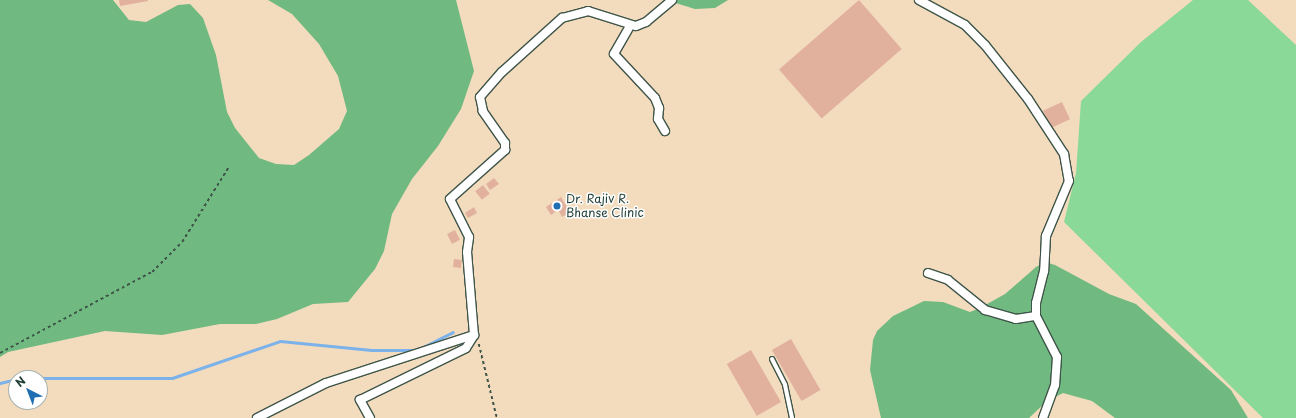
<!DOCTYPE html>
<style>
body{margin:0}
#map{position:relative;width:1296px;height:418px;overflow:hidden;background:#f3dcbd;font-family:"Playpen Sans",sans-serif}
div>[style]{position:absolute}
[style*='--x']{left:calc(var(--x)*1px);top:calc(var(--y)*1px);width:calc(var(--w)*1px);rotate:calc(var(--a)*1deg)}
.green>*{inset:0;background:#8bd998}
.forest>*{inset:0;background:#70b980}
.stream>*{height:3px;margin:-1.5px;padding:0 1.5px;transform-origin:1.5px;border-radius:1.5px;background:#7bb2ea}
.building>*{inset:0;background:#e2b19d;transform-origin:0 0}
.path>*{height:1.5px;margin-top:-0.75px;transform-origin:0;background:repeating-linear-gradient(90deg,#3f5549 0 3px,transparent 0 6px)}
.roads{filter:drop-shadow(1px 0 #3f5549) drop-shadow(-1px 0 #3f5549) drop-shadow(0 1px #3f5549) drop-shadow(0 -1px #3f5549)}
.lane>*{height:4px;margin:-2px;padding:0 2px;transform-origin:2px;border-radius:2px;background:#fff}
.street>*{height:8px;margin:-4px;padding:0 4px;transform-origin:4px;border-radius:4px;background:#fff}
.dots>*{width:11px;height:11px;translate:-50% -50%;box-sizing:border-box;border:2px solid #fff;border-radius:50%}
span{translate:-50% -50%;white-space:nowrap;text-align:center;line-height:1.15;-webkit-text-stroke:3px #fff;paint-order:stroke}
.poi-label{font-size:12px;color:#1f3d34}
.left{translate:0 -50%;text-align:left}
.north{position:absolute;left:8px;top:370px;width:40px;height:40px;box-sizing:border-box;background:#fff;border:1px solid #a5b1ae;border-radius:50%;rotate:318deg;font-size:11px;font-weight:700;line-height:16px;text-align:center;color:#1f3d34}
.north::after{content:'';display:block;margin:auto;width:14px;height:18px;background:#1f6fb2;clip-path:polygon(50% 0,100% 100%,50% 72%,0 100%)}
</style>
<div id="map">
<div class="green">
<i style="clip-path:polygon(1193px 0,1248px 0,1296px 45px,1296px 418px,1263px 418px,1064px 222px,1076px 173px,1081px 101px,1141px 42px)"></i>
</div>
<div class="forest">
<i style="clip-path:polygon(0 0,113px 0,129px 20px,146px 22px,178px 5px,190px 4px,203px 18px,216px 55px,227px 112px,235px 128px,259px 158px,276px 164px,294px 165px,309px 155px,339px 129px,347px 111px,338px 76px,319px 44px,292px 14px,268px 0,456px 0,474px 71px,461px 109px,438px 146px,412px 179px,392px 214px,384px 251px,375px 269px,348px 302px,313px 304px,277px 319px,256px 324px,220px 324px,162px 335px,105px 331px,8px 352px,0 357px)"></i>
<i style="clip-path:polygon(666px 0,728px 0,715px 8px,695px 9px)"></i>
<i style="clip-path:polygon(1045px 262px,1055px 265px,1109px 294px,1136px 304px,1231px 390px,1248px 418px,1115px 418px,1092px 401px,1063px 393px,1047px 401px,1029px 418px,881px 418px,870px 370px,873px 340px,877px 331px,893px 316px,924px 301px,943px 302px,970px 312px,980px 308px,1005px 294px,1036px 267px)"></i>
</div>
<div class="stream">
<i style="--x:21;--y:378;--w:151;--a:0"></i>
<i style="--x:172;--y:378;--w:114;--a:-18.9"></i>
<i style="--x:280;--y:341;--w:92;--a:5.6"></i>
<i style="--x:372;--y:350;--w:45;--a:0"></i>
<i style="--x:417;--y:350;--w:40;--a:-26.6"></i>
<i style="--x:0;--y:383;--w:16;--a:-14"></i>
</div>
<div class="building">
<i style="clip-path:polygon(119px 0,148px 0,148px 1px,120px 6px)"></i>
<i style="left:859px;top:0;width:65px;height:106px;rotate:49deg"></i>
<i style="left:1062px;top:102px;width:19px;height:21px;rotate:65deg"></i>
<i style="clip-path:polygon(494px 178px,499px 184px,490px 190px,486px 184px)"></i>
<i style="left:483px;top:185px;width:11px;height:10px;rotate:52deg"></i>
<i style="clip-path:polygon(561px 197px,570px 212px,562px 217px,558px 210px,551px 215px,546px 207px)"></i>
<i style="clip-path:polygon(474px 207px,477px 213px,468px 218px,465px 213px)"></i>
<i style="left:455px;top:230px;width:11px;height:9px;rotate:63deg"></i>
<i style="left:454px;top:259px;width:8px;height:8px;rotate:7deg"></i>
<i style="left:791px;top:339px;width:59px;height:22px;rotate:60deg"></i>
<i style="left:751px;top:350px;width:60px;height:28px;rotate:60deg"></i>
</div>
<div class="path">
<i style="--x:479;--y:344;--w:76;--a:76.3"></i>
<i style="--x:0;--y:353;--w:172;--a:-28.1"></i>
<i style="--x:152;--y:272;--w:42;--a:-45"></i>
<i style="--x:182;--y:242;--w:87;--a:-58.1"></i>
</div>
<div class="roads">
<div class="lane">
<i style="--x:772;--y:359;--w:29;--a:63"></i>
<i style="--x:785;--y:385;--w:34;--a:78"></i>
</div>
<div class="street">
<i style="--x:919;--y:0;--w:52;--a:28.5"></i>
<i style="--x:965;--y:25;--w:28;--a:45"></i>
<i style="--x:985;--y:45;--w:69;--a:51.5"></i>
<i style="--x:1028;--y:99;--w:66;--a:56.8"></i>
<i style="--x:1064;--y:154;--w:27;--a:80"></i>
<i style="--x:1069;--y:181;--w:60;--a:112.7"></i>
<i style="--x:1046;--y:236;--w:35;--a:93"></i>
<i style="--x:1044;--y:271;--w:33;--a:104"></i>
<i style="--x:1036;--y:303;--w:13;--a:90"></i>
<i style="--x:1036;--y:316;--w:46;--a:62.9"></i>
<i style="--x:1057;--y:357;--w:28;--a:94"></i>
<i style="--x:1055;--y:385;--w:35;--a:110"></i>
<i style="--x:630;--y:26;--w:32;--a:120"></i>
<i style="--x:614;--y:54;--w:60;--a:47"></i>
<i style="--x:655;--y:98;--w:11;--a:68"></i>
<i style="--x:659;--y:108;--w:11;--a:95"></i>
<i style="--x:658;--y:119;--w:14;--a:60"></i>
<i style="--x:928;--y:273;--w:21;--a:19"></i>
<i style="--x:948;--y:280;--w:48;--a:39"></i>
<i style="--x:985;--y:310;--w:32;--a:16"></i>
<i style="--x:1016;--y:319;--w:20;--a:-9"></i>
<i style="--x:257;--y:418;--w:77;--a:-26.9"></i>
<i style="--x:326;--y:383;--w:156;--a:-18"></i>
<i style="--x:370;--y:418;--w:21;--a:-119"></i>
<i style="--x:360;--y:400;--w:118;--a:-26.1"></i>
<i style="--x:466;--y:348;--w:15;--a:-58"></i>
<i style="--x:474;--y:335;--w:83;--a:-94.8"></i>
<i style="--x:467;--y:252;--w:15;--a:-82"></i>
<i style="--x:469;--y:237;--w:42;--a:-116.6"></i>
<i style="--x:450;--y:199;--w:74;--a:-41.7"></i>
<i style="--x:505;--y:150;--w:7;--a:-90"></i>
<i style="--x:505;--y:143;--w:39;--a:-125"></i>
<i style="--x:483;--y:111;--w:14;--a:-102"></i>
<i style="--x:480;--y:97;--w:33;--a:-49"></i>
<i style="--x:502;--y:72;--w:81;--a:-42"></i>
<i style="--x:562;--y:18;--w:27;--a:-15"></i>
<i style="--x:588;--y:11;--w:50;--a:17.4"></i>
<i style="--x:636;--y:26;--w:11;--a:-22"></i>
<i style="--x:646;--y:22;--w:34;--a:-40"></i>
</div>
</div>
<div class="dots">
<i style="left:557px;top:206px;background:#1f6fb2"></i>
</div>
<div class="poi-label">
<span class="left" style="left:566px;top:206px">Dr. Rajiv R.<br>Bhanse Clinic</span>
</div>
<div class="north">N</div>
</div>
